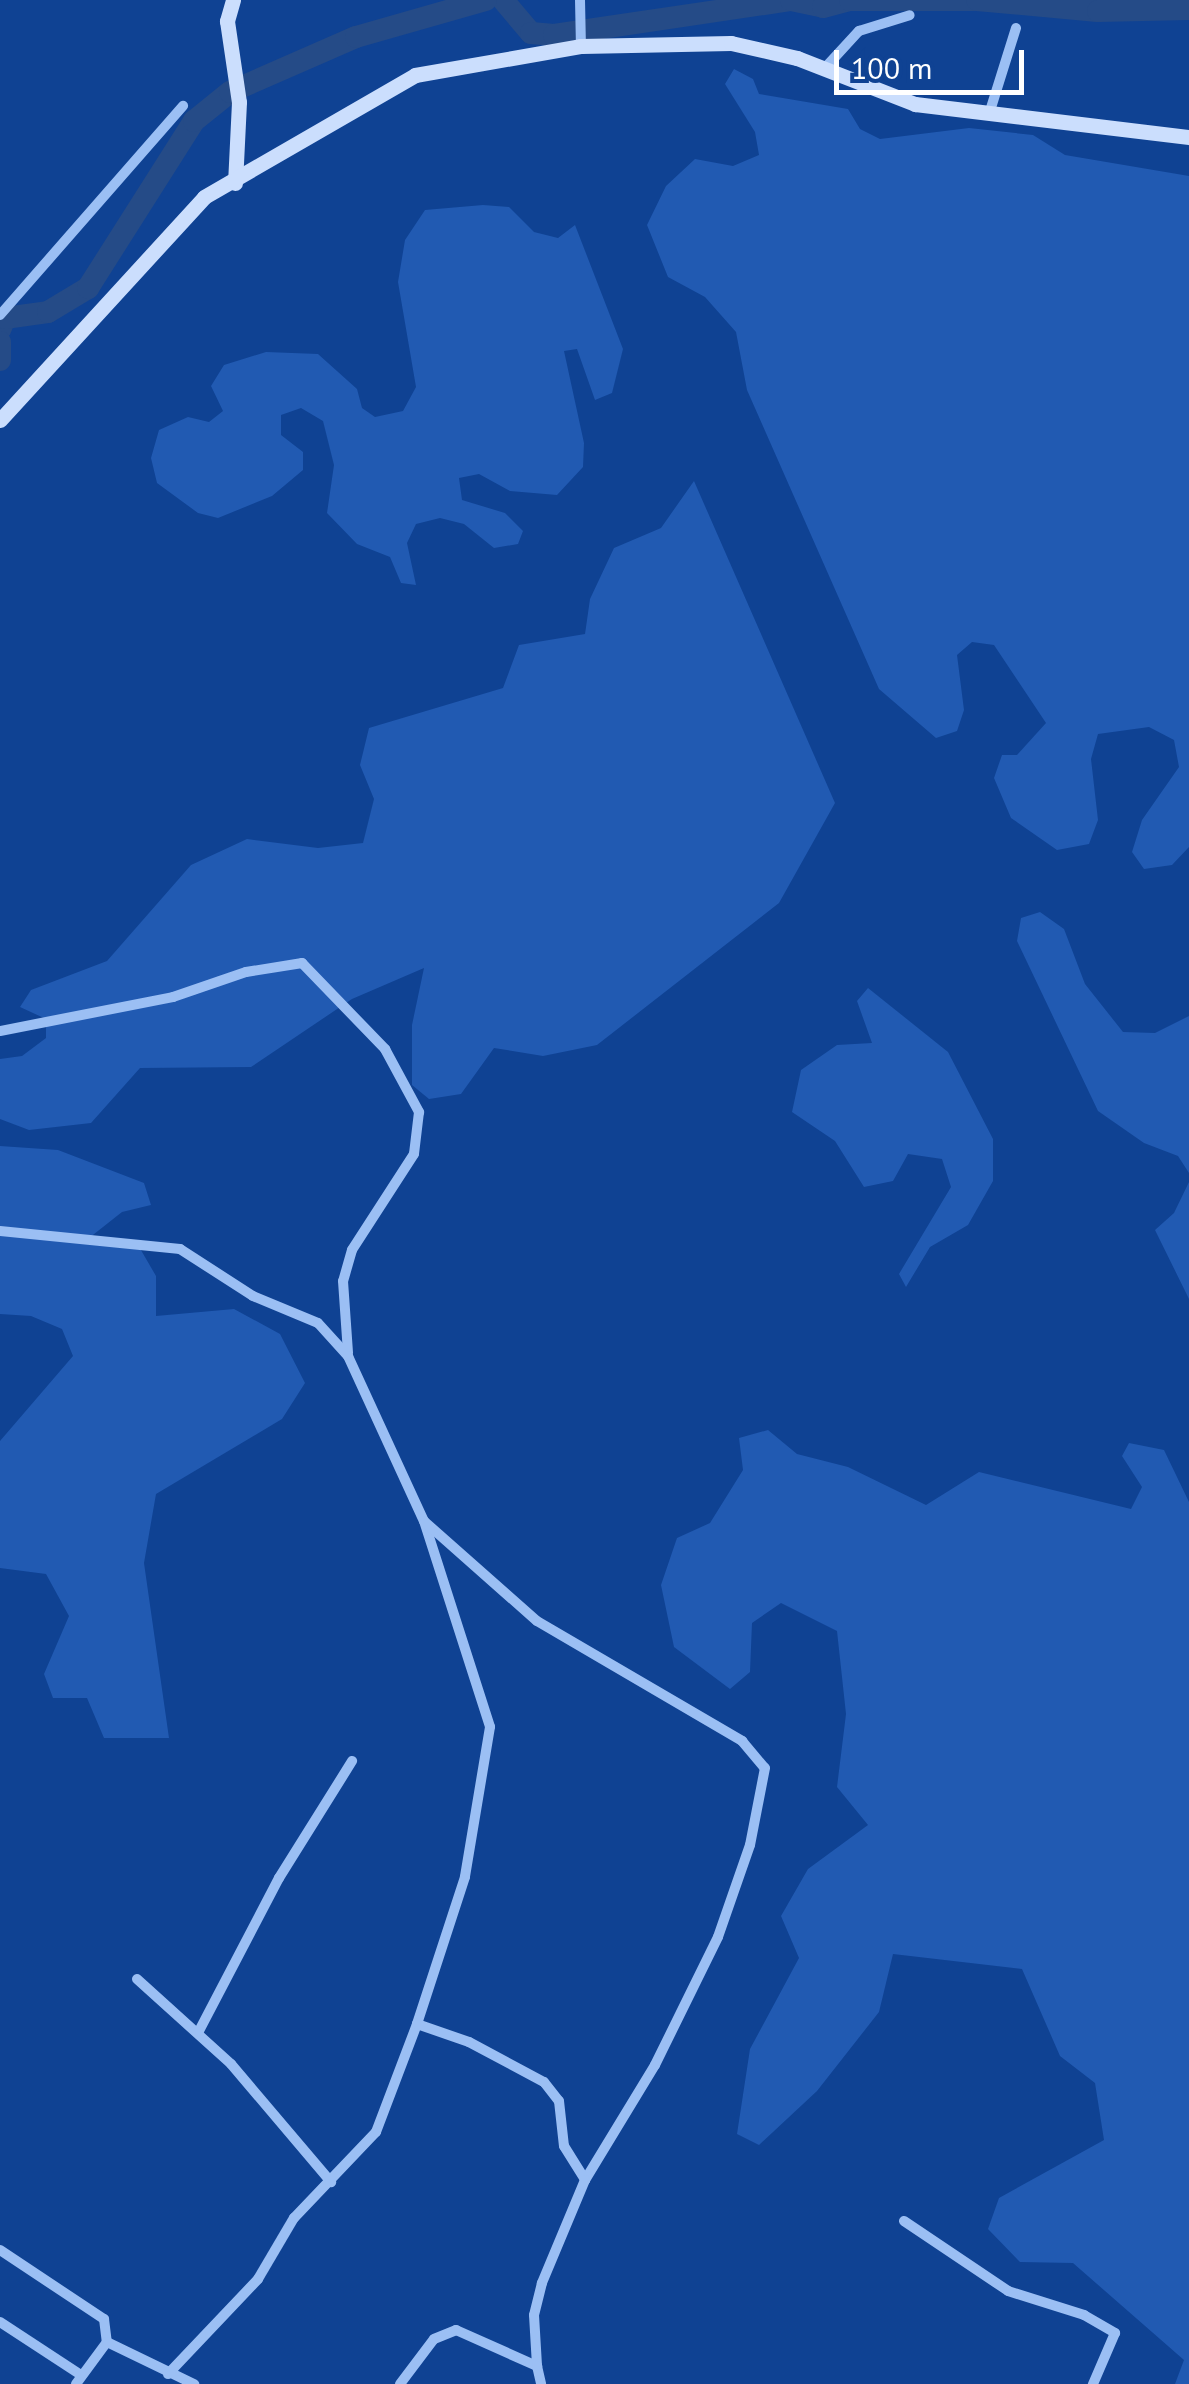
<!DOCTYPE html>
<style>
body{margin:0}
#map{position:relative;width:1189px;height:2384px;overflow:hidden;background:#0f4293;font-family:"PT Sans",sans-serif}
div>[style]{position:absolute}
[style*='--x']{left:calc(var(--x)*1px);top:calc(var(--y)*1px);width:calc(var(--w)*1px);rotate:calc(var(--a)*1deg)}
.green>*{inset:0;background:#215ab2}
.river>*{height:22px;margin:-11px;padding:0 11px;transform-origin:11px;border-radius:11px;background:#254b87}
.street>*{height:10px;margin:-5px;padding:0 5px;transform-origin:5px;border-radius:5px;background:#9bbff4}
.secondary>*{height:15px;margin:-7.5px;padding:0 7.5px;transform-origin:7.5px;border-radius:7.5px;background:#cbdefd}
span{translate:-50% -50%;white-space:nowrap;text-align:center;line-height:1.15;-webkit-text-stroke:10px #0f4293;paint-order:stroke}
.scale{position:absolute;left:834px;top:50px;width:190px;height:45px;box-sizing:border-box;border:5px solid #fff;border-top:0;padding-left:12px;font-size:30px;line-height:35px;white-space:nowrap;color:#fff;-webkit-text-stroke:8px #0f4293;paint-order:stroke}
</style>
<div id="map">
<div class="green">
<i style="clip-path:polygon(734px 69px,753px 79px,759px 94px,848px 109px,860px 129px,880px 139px,969px 128px,1033px 135px,1065px 155px,1189px 176px,1189px 847px,1172px 865px,1144px 869px,1132px 852px,1142px 820px,1179px 767px,1174px 740px,1149px 727px,1098px 734px,1091px 759px,1098px 820px,1089px 844px,1057px 850px,1011px 818px,994px 778px,1002px 755px,1017px 755px,1046px 723px,994px 645px,972px 642px,957px 655px,964px 710px,957px 731px,936px 738px,879px 689px,747px 390px,736px 332px,705px 297px,668px 277px,647px 225px,666px 186px,695px 159px,733px 166px,759px 155px,755px 132px,725px 84px)"></i>
<i style="clip-path:polygon(483px 205px,509px 207px,534px 232px,558px 238px,575px 225px,623px 349px,612px 393px,595px 400px,577px 349px,564px 351px,584px 443px,583px 467px,557px 495px,510px 491px,479px 474px,459px 478px,462px 500px,505px 513px,523px 531px,518px 544px,494px 548px,464px 524px,440px 518px,416px 524px,407px 543px,416px 585px,401px 583px,390px 557px,357px 544px,327px 513px,334px 465px,323px 421px,301px 408px,281px 415px,281px 435px,303px 452px,303px 470px,272px 496px,218px 518px,198px 513px,157px 483px,151px 458px,159px 430px,188px 417px,209px 422px,223px 411px,211px 386px,224px 365px,266px 352px,318px 354px,357px 389px,362px 408px,375px 417px,403px 411px,416px 387px,398px 282px,405px 240px,425px 210px)"></i>
<i style="clip-path:polygon(694px 481px,835px 803px,779px 903px,597px 1045px,543px 1056px,494px 1048px,461px 1094px,429px 1099px,412px 1085px,412px 1025px,424px 968px,352px 999px,251px 1067px,140px 1068px,91px 1123px,29px 1130px,0 1119px,0 1059px,22px 1056px,46px 1038px,46px 1019px,20px 1007px,31px 990px,107px 961px,191px 865px,247px 839px,318px 848px,363px 843px,374px 799px,360px 765px,369px 728px,503px 688px,519px 645px,585px 634px,590px 599px,614px 548px,661px 528px)"></i>
<i style="clip-path:polygon(1040px 912px,1064px 929px,1085px 984px,1123px 1032px,1155px 1033px,1189px 1016px,1189px 1173px,1178px 1156px,1144px 1143px,1098px 1111px,1017px 941px,1021px 918px)"></i>
<i style="clip-path:polygon(868px 988px,948px 1052px,993px 1139px,993px 1181px,968px 1225px,930px 1247px,906px 1287px,899px 1274px,951px 1187px,942px 1159px,908px 1154px,893px 1181px,864px 1187px,835px 1141px,792px 1112px,801px 1070px,837px 1045px,872px 1043px,857px 1001px)"></i>
<i style="clip-path:polygon(0 1146px,58px 1150px,144px 1183px,151px 1205px,122px 1212px,84px 1242px,138px 1245px,156px 1276px,156px 1316px,234px 1309px,280px 1334px,305px 1383px,282px 1419px,156px 1494px,144px 1563px,169px 1738px,104px 1738px,87px 1698px,53px 1698px,44px 1674px,69px 1616px,46px 1574px,0 1568px,0 1441px,73px 1356px,62px 1329px,31px 1316px,0 1314px)"></i>
<i style="clip-path:polygon(1189px 1182px,1189px 1299px,1155px 1230px,1174px 1213px)"></i>
<i style="clip-path:polygon(768px 1430px,797px 1454px,848px 1467px,926px 1505px,979px 1472px,1131px 1509px,1142px 1487px,1122px 1456px,1129px 1443px,1164px 1450px,1189px 1502px,1189px 2384px,1175px 2384px,1184px 2360px,1073px 2263px,1020px 2262px,988px 2229px,999px 2198px,1104px 2140px,1095px 2083px,1060px 2056px,1022px 1969px,893px 1954px,879px 2012px,817px 2091px,759px 2145px,737px 2134px,750px 2049px,799px 1958px,781px 1916px,808px 1869px,868px 1825px,837px 1787px,846px 1714px,837px 1631px,781px 1603px,752px 1623px,750px 1672px,730px 1689px,674px 1647px,661px 1585px,677px 1538px,710px 1523px,743px 1470px,739px 1438px)"></i>
</div>
<div class="river">
<i style="--x:503;--y:0;--w:43;--a:49.7"></i>
<i style="--x:531;--y:33;--w:23;--a:5"></i>
<i style="--x:554;--y:35;--w:240;--a:-8.4"></i>
<i style="--x:791;--y:0;--w:33;--a:12"></i>
<i style="--x:823;--y:7;--w:28;--a:-15"></i>
<i style="--x:850;--y:0;--w:127;--a:0"></i>
<i style="--x:977;--y:0;--w:121;--a:5.2"></i>
<i style="--x:1098;--y:11;--w:91;--a:-1.3"></i>
<i style="--x:0;--y:330;--w:13;--a:-67"></i>
<i style="--x:5;--y:318;--w:43;--a:-7.9"></i>
<i style="--x:48;--y:312;--w:47;--a:-31"></i>
<i style="--x:88;--y:288;--w:198;--a:-57.6"></i>
<i style="--x:194;--y:121;--w:46;--a:-38.9"></i>
<i style="--x:230;--y:92;--w:137;--a:-23.6"></i>
<i style="--x:356;--y:37;--w:135;--a:-15.9"></i>
<i style="--x:0;--y:342;--w:18;--a:90"></i>
</div>
<div class="street">
<i style="--x:580;--y:0;--w:46;--a:88.8"></i>
<i style="--x:824;--y:69;--w:52;--a:-47.4"></i>
<i style="--x:859;--y:31;--w:53;--a:-17.4"></i>
<i style="--x:990;--y:111;--w:87;--a:-72.6"></i>
<i style="--x:0;--y:315;--w:278;--a:-48.8"></i>
<i style="--x:0;--y:1031;--w:176;--a:-11.1"></i>
<i style="--x:173;--y:997;--w:77;--a:-18.9"></i>
<i style="--x:246;--y:972;--w:57;--a:-9.1"></i>
<i style="--x:302;--y:963;--w:120;--a:46"></i>
<i style="--x:385;--y:1049;--w:72;--a:61.6"></i>
<i style="--x:419;--y:1112;--w:42;--a:96.8"></i>
<i style="--x:414;--y:1154;--w:114;--a:122.9"></i>
<i style="--x:352;--y:1250;--w:32;--a:106"></i>
<i style="--x:343;--y:1281;--w:72;--a:86"></i>
<i style="--x:0;--y:1231;--w:181;--a:5.7"></i>
<i style="--x:180;--y:1249;--w:87;--a:32.8"></i>
<i style="--x:253;--y:1296;--w:70;--a:22.6"></i>
<i style="--x:318;--y:1323;--w:45;--a:47.7"></i>
<i style="--x:348;--y:1356;--w:182;--a:65.3"></i>
<i style="--x:424;--y:1521;--w:216;--a:72.2"></i>
<i style="--x:490;--y:1727;--w:152;--a:99.5"></i>
<i style="--x:465;--y:1877;--w:155;--a:108.1"></i>
<i style="--x:425;--y:1522;--w:149;--a:41.5"></i>
<i style="--x:537;--y:1621;--w:238;--a:30.3"></i>
<i style="--x:742;--y:1741;--w:35;--a:50"></i>
<i style="--x:765;--y:1768;--w:78;--a:101"></i>
<i style="--x:750;--y:1845;--w:97;--a:109.2"></i>
<i style="--x:718;--y:1937;--w:143;--a:116.2"></i>
<i style="--x:655;--y:2065;--w:135;--a:121.3"></i>
<i style="--x:137;--y:1979;--w:127;--a:42.1"></i>
<i style="--x:231;--y:2064;--w:155;--a:49.7"></i>
<i style="--x:199;--y:2031;--w:173;--a:-62.4"></i>
<i style="--x:279;--y:1878;--w:138;--a:-58"></i>
<i style="--x:904;--y:2221;--w:125;--a:33.9"></i>
<i style="--x:1008;--y:2291;--w:80;--a:17.5"></i>
<i style="--x:1084;--y:2315;--w:36;--a:30"></i>
<i style="--x:1115;--y:2333;--w:56;--a:113.3"></i>
<i style="--x:0;--y:2250;--w:125;--a:33.6"></i>
<i style="--x:104;--y:2319;--w:23;--a:83"></i>
<i style="--x:0;--y:2322;--w:97;--a:33.2"></i>
<i style="--x:168;--y:2374;--w:131;--a:-46.5"></i>
<i style="--x:258;--y:2279;--w:71;--a:-59.5"></i>
<i style="--x:294;--y:2218;--w:119;--a:-46.4"></i>
<i style="--x:376;--y:2132;--w:116;--a:-69.2"></i>
<i style="--x:417;--y:2024;--w:55;--a:19.1"></i>
<i style="--x:469;--y:2042;--w:85;--a:28.1"></i>
<i style="--x:544;--y:2082;--w:24;--a:52"></i>
<i style="--x:559;--y:2101;--w:45;--a:83.7"></i>
<i style="--x:564;--y:2146;--w:40;--a:58"></i>
<i style="--x:585;--y:2180;--w:112;--a:112.7"></i>
<i style="--x:542;--y:2283;--w:33;--a:104"></i>
<i style="--x:534;--y:2315;--w:51;--a:86.6"></i>
<i style="--x:76;--y:2384;--w:52;--a:-53.6"></i>
<i style="--x:107;--y:2342;--w:97;--a:25.8"></i>
<i style="--x:400;--y:2384;--w:56;--a:-52.9"></i>
<i style="--x:434;--y:2339;--w:24;--a:-22"></i>
<i style="--x:456;--y:2330;--w:89;--a:24"></i>
<i style="--x:537;--y:2366;--w:18;--a:77"></i>
</div>
<div class="secondary">
<i style="--x:233;--y:0;--w:22;--a:106"></i>
<i style="--x:227;--y:21;--w:82;--a:81.6"></i>
<i style="--x:239;--y:102;--w:81;--a:92.8"></i>
<i style="--x:0;--y:420;--w:302;--a:-47.5"></i>
<i style="--x:204;--y:197;--w:244;--a:-30"></i>
<i style="--x:415;--y:75;--w:169;--a:-9.9"></i>
<i style="--x:581;--y:46;--w:150;--a:-1.1"></i>
<i style="--x:731;--y:43;--w:68;--a:12.8"></i>
<i style="--x:797;--y:58;--w:127;--a:21.3"></i>
<i style="--x:915;--y:104;--w:276;--a:6.9"></i>
</div>
<div class="scale">100 m</div>
</div>
